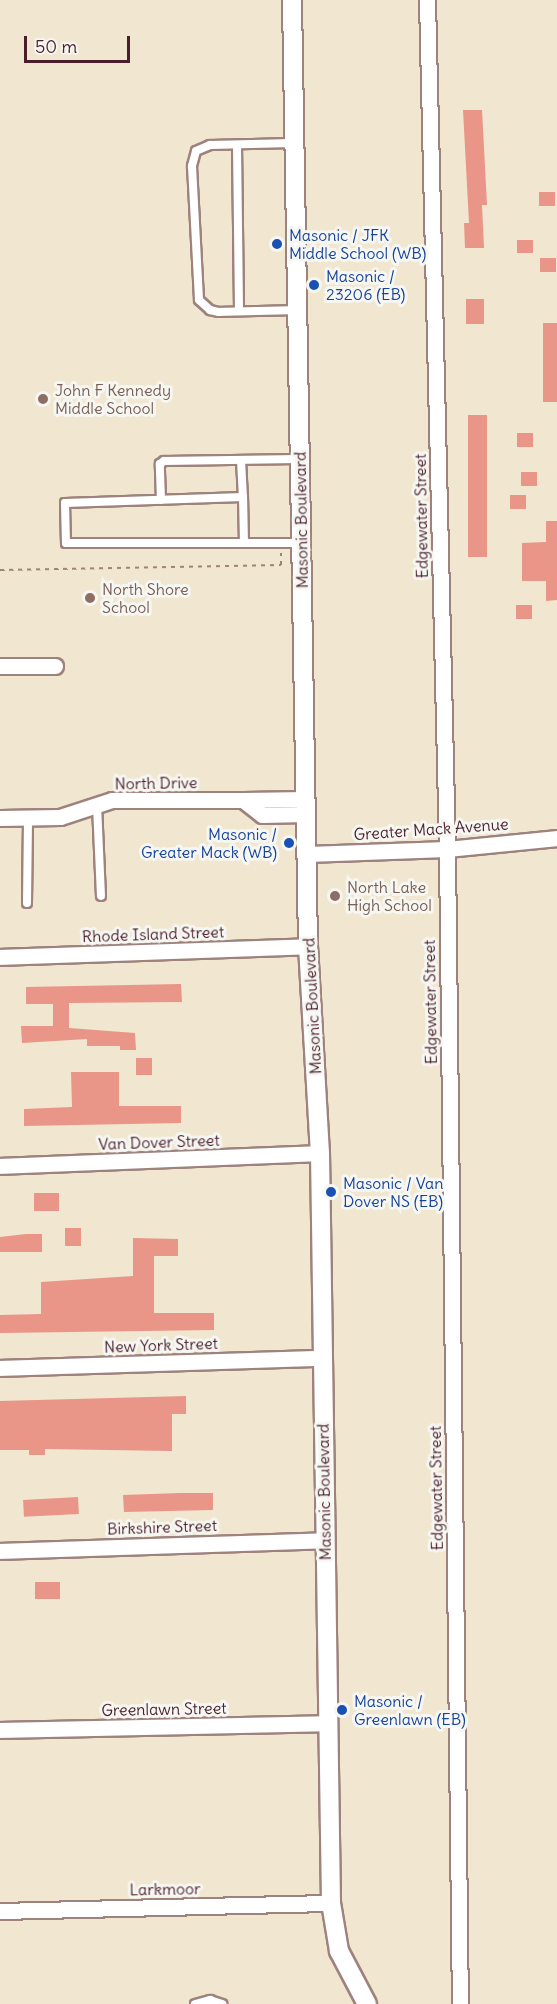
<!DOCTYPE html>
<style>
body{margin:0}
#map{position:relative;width:557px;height:2004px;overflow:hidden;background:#f1e6cf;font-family:Delius,sans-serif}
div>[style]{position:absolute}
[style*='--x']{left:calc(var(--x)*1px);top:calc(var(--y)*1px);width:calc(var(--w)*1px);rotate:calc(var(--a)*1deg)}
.building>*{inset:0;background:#e99588;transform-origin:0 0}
.path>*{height:2px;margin-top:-1px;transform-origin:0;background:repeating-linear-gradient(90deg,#9e827d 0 4.5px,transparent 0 9px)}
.roads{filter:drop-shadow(2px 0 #9e827d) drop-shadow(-2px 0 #9e827d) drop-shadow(0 2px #9e827d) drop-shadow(0 -2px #9e827d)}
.service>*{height:8px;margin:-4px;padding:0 4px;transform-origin:4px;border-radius:4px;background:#fff}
.minor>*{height:15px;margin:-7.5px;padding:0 7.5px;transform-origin:7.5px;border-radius:7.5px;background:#fff}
.tertiary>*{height:18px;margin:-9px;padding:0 9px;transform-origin:9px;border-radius:9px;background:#fff}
.dots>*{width:16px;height:16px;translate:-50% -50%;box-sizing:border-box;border:3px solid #f6f6f2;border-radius:50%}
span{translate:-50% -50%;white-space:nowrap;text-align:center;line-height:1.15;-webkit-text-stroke:6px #f6f6f2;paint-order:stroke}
.transit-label{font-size:16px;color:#164399}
.left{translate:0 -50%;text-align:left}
.right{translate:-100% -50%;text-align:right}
.education-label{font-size:16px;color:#785e54}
.street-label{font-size:16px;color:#4a1f2b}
.scale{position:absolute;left:24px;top:36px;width:106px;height:27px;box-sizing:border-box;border:3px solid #4a1f2b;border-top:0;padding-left:8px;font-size:18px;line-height:21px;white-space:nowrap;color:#4a1f2b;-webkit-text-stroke:4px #f6f6f2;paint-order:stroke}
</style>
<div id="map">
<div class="building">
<i style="clip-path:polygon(463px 110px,482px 110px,487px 205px,482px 205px,484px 248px,465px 248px,464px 223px,469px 223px)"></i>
<i style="left:555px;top:192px;width:14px;height:16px;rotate:90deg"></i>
<i style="left:517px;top:240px;width:16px;height:13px"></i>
<i style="left:540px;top:258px;width:16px;height:14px"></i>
<i style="left:466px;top:299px;width:18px;height:25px"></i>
<i style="left:557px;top:323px;width:79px;height:14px;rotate:90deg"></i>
<i style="left:468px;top:415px;width:19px;height:142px"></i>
<i style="left:517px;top:433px;width:16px;height:14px"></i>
<i style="left:521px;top:472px;width:16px;height:14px"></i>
<i style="left:510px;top:495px;width:16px;height:14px"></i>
<i style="clip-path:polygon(546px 521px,557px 521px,557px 600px,546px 601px,546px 581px,522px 581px,522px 543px,546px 542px)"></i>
<i style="left:516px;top:605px;width:16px;height:14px"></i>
<i style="clip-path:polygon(181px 984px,182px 1002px,69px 1003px,69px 1028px,135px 1033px,136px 1050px,120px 1050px,120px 1046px,87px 1046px,87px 1039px,22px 1043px,21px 1026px,53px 1026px,53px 1004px,26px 1004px,26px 987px)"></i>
<i style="left:136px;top:1058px;width:16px;height:17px"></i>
<i style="clip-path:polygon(71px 1072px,119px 1072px,119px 1106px,181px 1106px,181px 1123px,24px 1126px,24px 1109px,72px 1107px)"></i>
<i style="left:59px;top:1193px;width:18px;height:25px;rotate:90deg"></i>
<i style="left:65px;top:1228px;width:16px;height:18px"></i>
<i style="clip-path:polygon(26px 1234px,42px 1234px,42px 1252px,0 1252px,0 1237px)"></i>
<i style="clip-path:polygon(133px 1238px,178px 1239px,178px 1256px,154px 1256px,154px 1313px,214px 1313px,214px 1330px,0 1333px,0 1315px,41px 1314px,41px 1282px,133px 1276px)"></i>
<i style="clip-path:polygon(186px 1396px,186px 1414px,172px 1414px,172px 1451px,45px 1449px,45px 1455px,29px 1455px,29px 1450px,0 1450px,0 1401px)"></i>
<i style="clip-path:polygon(180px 1493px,213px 1493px,213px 1510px,124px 1512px,123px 1495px)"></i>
<i style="left:78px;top:1497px;width:17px;height:55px;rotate:87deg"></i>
<i style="left:35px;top:1582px;width:25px;height:17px"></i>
</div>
<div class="path">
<i style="--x:0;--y:570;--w:281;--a:-1"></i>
<i style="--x:281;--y:565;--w:12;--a:-90"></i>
</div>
<div class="roads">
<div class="service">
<i style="--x:293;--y:143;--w:83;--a:178.6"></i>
<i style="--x:210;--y:145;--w:15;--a:157"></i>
<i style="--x:196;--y:151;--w:16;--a:105"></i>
<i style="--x:192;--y:166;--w:134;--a:87"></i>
<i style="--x:199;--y:300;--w:15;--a:42"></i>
<i style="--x:210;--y:310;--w:9;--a:13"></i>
<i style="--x:219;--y:312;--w:77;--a:-1.5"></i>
<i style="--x:237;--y:145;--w:166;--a:89.3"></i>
<i style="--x:241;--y:460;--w:37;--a:87"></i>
<i style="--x:161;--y:500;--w:36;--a:-92"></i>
<i style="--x:160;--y:464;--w:5;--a:-37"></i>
<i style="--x:164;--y:461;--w:134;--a:-0.9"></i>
<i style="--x:244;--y:543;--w:46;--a:-91.2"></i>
<i style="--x:243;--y:497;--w:178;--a:178.1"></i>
<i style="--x:65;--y:503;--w:40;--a:88.6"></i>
<i style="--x:66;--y:543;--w:235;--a:0"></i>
<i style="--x:97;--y:805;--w:91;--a:87.5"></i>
<i style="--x:27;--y:903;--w:86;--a:-89.3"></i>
<i style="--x:195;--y:2004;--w:16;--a:-15"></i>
<i style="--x:210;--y:2000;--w:13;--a:18"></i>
</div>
<div class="minor">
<i style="--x:427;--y:0;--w:849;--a:88.65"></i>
<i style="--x:447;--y:849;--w:1155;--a:89.36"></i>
<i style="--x:0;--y:666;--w:55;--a:0"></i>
<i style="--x:306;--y:799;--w:63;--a:179.1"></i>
<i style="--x:243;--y:800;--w:24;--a:38"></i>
<i style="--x:262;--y:815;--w:44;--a:-1.3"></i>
<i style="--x:0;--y:818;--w:60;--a:-1"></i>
<i style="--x:60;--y:817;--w:55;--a:-18.1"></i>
<i style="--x:112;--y:800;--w:131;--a:0"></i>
<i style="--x:307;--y:854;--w:140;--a:-2"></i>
<i style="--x:447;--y:849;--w:111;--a:-5.7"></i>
<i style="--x:0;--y:957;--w:308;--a:-2"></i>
<i style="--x:0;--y:1166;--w:320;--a:-2.3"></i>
<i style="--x:0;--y:1368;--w:323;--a:-1.8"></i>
<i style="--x:0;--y:1551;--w:325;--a:-1.9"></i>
<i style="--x:0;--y:1730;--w:329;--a:-1.2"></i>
<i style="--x:0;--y:1911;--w:331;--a:-1.4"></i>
</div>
<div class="tertiary">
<i style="--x:292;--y:0;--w:946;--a:89.03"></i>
<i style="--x:308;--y:946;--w:207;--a:86.7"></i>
<i style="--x:320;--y:1153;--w:750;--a:89.16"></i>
<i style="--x:331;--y:1903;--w:49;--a:80.5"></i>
<i style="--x:339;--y:1951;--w:60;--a:62.2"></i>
</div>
</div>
<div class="dots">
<i style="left:277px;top:244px;background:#1a4fb4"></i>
<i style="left:314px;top:285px;background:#1a4fb4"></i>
<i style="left:43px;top:399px;background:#8d6e63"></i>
<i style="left:90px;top:598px;background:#8d6e63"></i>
<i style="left:289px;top:843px;background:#1a4fb4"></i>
<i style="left:335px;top:896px;background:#8d6e63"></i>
<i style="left:331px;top:1192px;background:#1a4fb4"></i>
<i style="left:342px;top:1710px;background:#1a4fb4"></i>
</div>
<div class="transit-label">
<span class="left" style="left:289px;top:244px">Masonic / JFK<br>Middle School (WB)</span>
<span class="left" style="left:326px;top:285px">Masonic /<br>23206 (EB)</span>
<span class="right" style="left:277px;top:843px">Masonic /<br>Greater Mack (WB)</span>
<span class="left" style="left:343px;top:1192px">Masonic / Van<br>Dover NS (EB)</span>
<span class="left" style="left:354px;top:1710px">Masonic /<br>Greenlawn (EB)</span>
</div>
<div class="education-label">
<span class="left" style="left:55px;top:399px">John F Kennedy<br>Middle School</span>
<span class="left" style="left:102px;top:598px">North Shore<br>School</span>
<span class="left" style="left:347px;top:896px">North Lake<br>High School</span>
</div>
<div class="street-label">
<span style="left:421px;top:516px;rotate:-91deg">Edgewater Street</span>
<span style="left:301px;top:520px;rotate:-91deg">Masonic Boulevard</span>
<span style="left:156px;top:783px;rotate:-1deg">North Drive</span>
<span style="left:431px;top:829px;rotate:-4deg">Greater Mack Avenue</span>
<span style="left:153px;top:934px;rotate:-2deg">Rhode Island Street</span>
<span style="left:430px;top:1002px;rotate:-91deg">Edgewater Street</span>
<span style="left:312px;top:1006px;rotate:-93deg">Masonic Boulevard</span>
<span style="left:159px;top:1142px;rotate:-2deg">Van Dover Street</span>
<span style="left:161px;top:1345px;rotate:-2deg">New York Street</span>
<span style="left:436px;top:1488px;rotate:-91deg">Edgewater Street</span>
<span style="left:324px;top:1492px;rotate:-91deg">Masonic Boulevard</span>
<span style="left:162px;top:1527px;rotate:-2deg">Birkshire Street</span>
<span style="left:164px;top:1709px;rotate:-1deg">Greenlawn Street</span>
<span style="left:165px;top:1889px;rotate:-1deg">Larkmoor</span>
</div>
<div class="scale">50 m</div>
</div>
